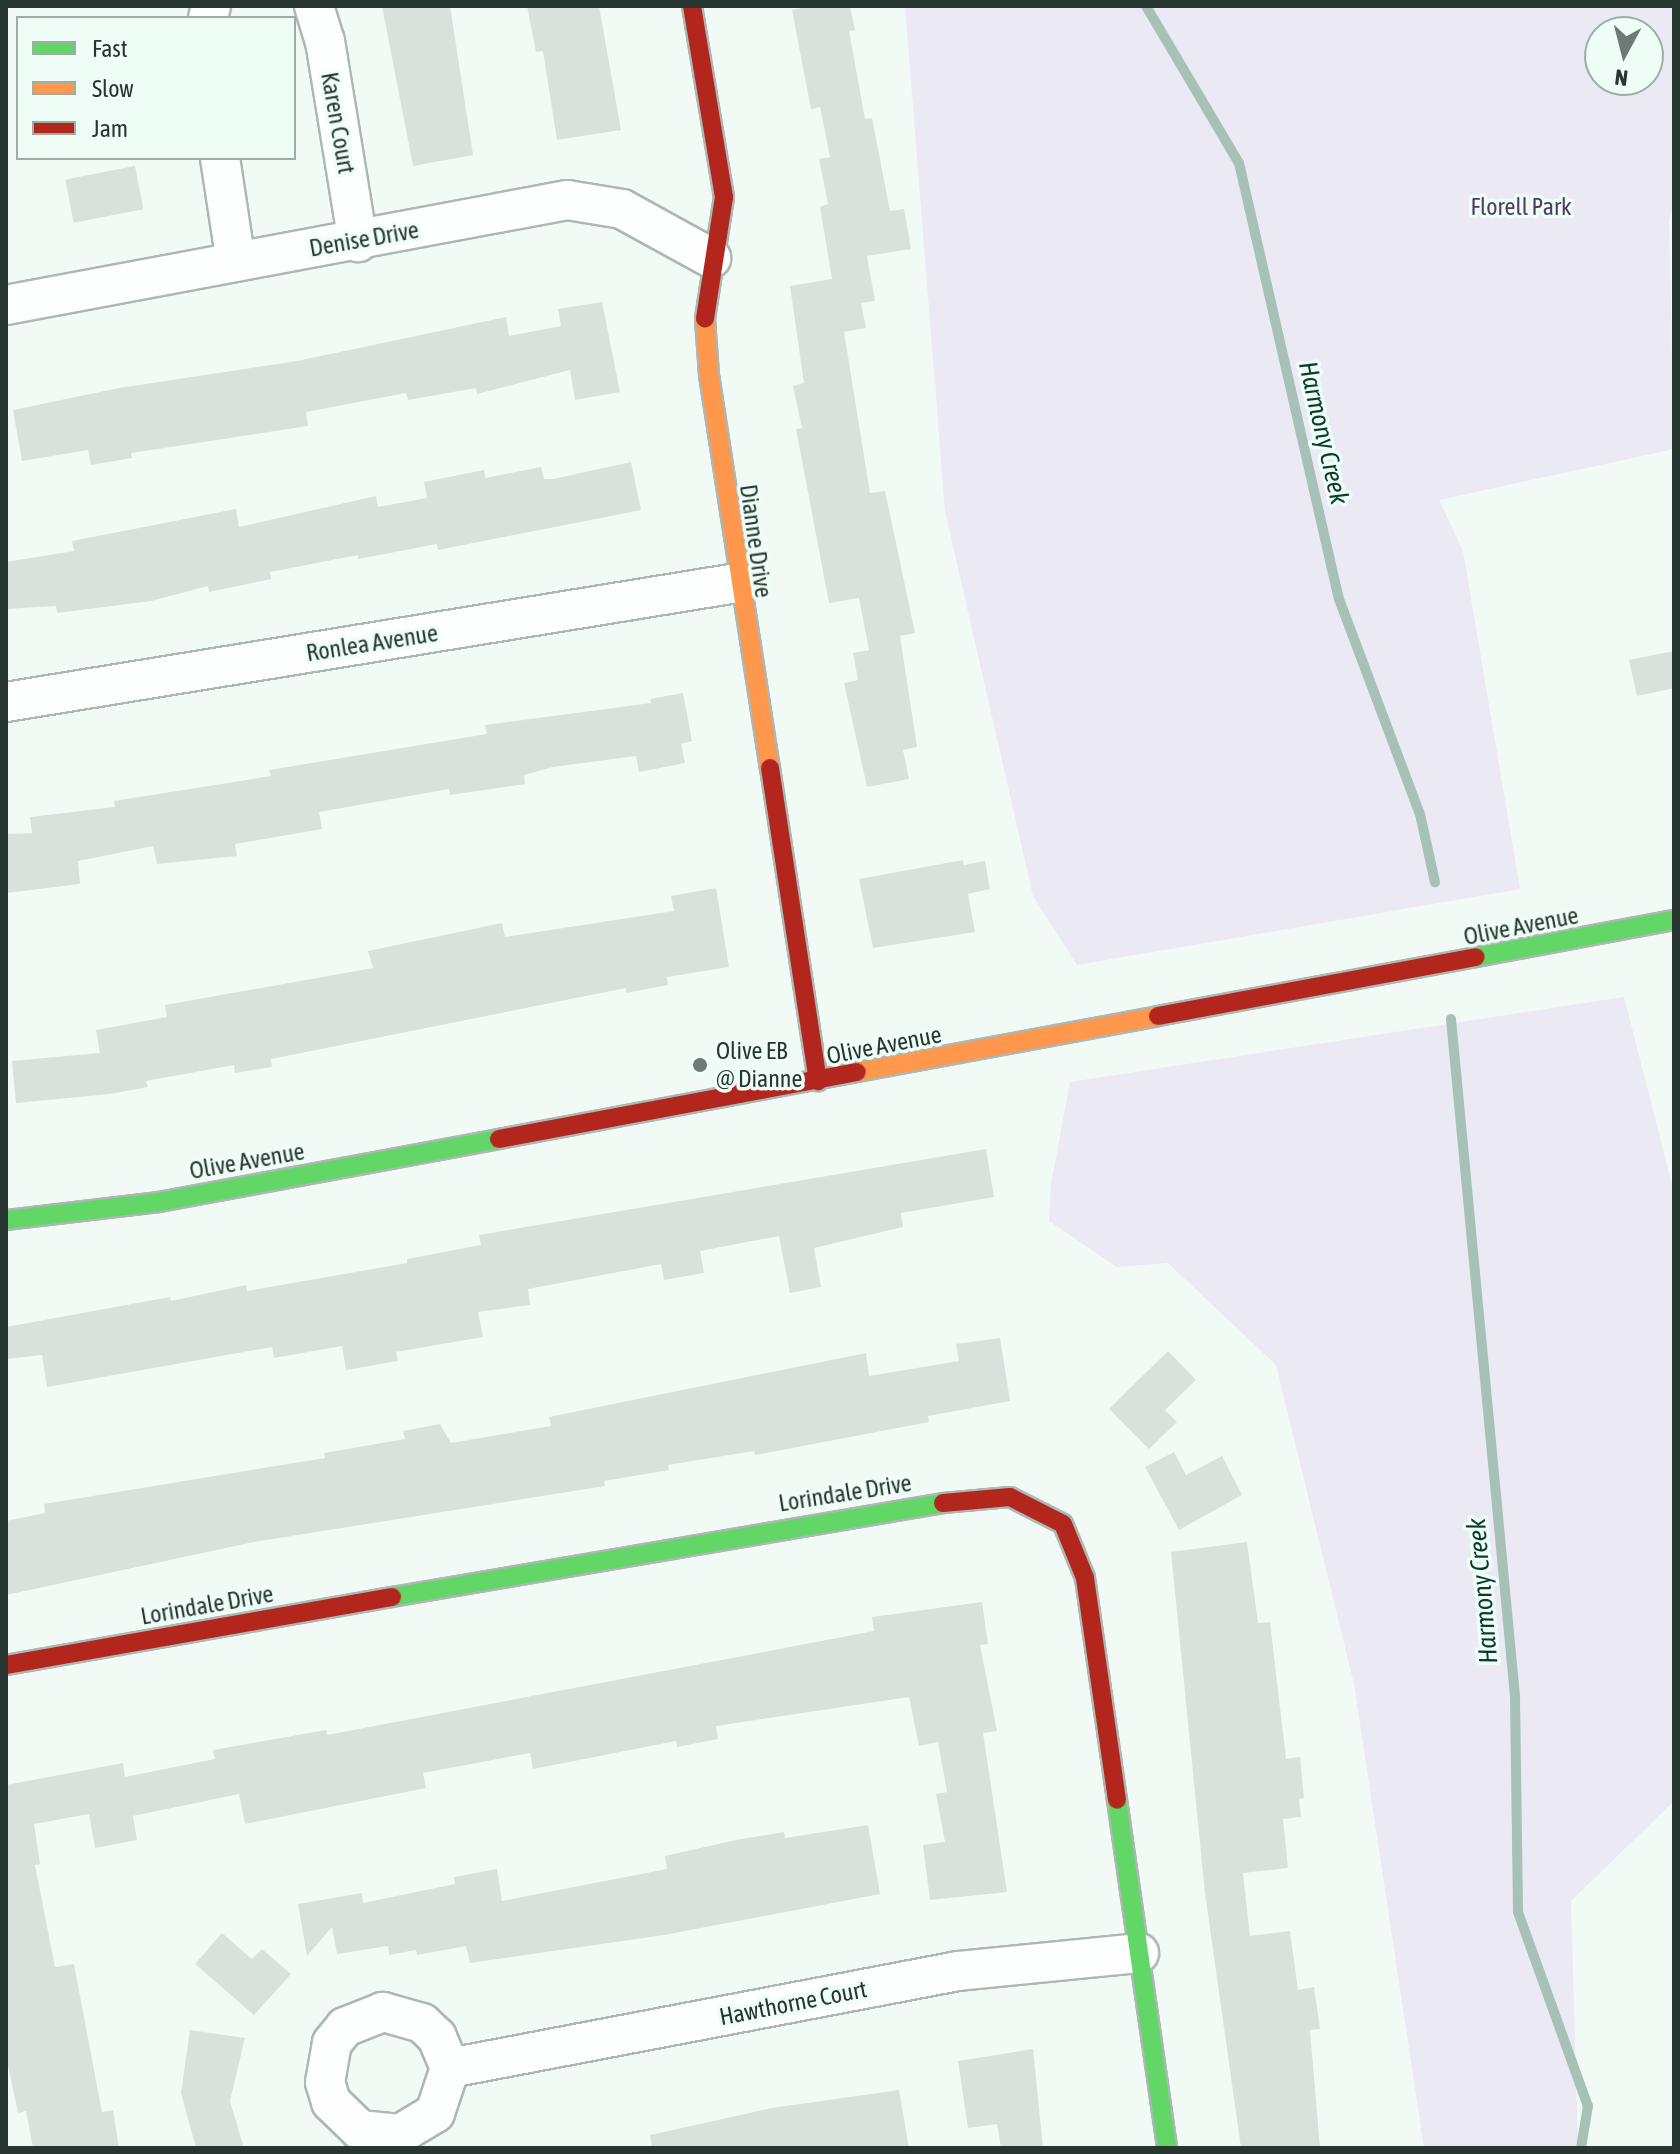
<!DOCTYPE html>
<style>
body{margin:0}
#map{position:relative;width:1680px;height:2154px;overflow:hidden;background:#f2faf6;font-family:"Asap Condensed",sans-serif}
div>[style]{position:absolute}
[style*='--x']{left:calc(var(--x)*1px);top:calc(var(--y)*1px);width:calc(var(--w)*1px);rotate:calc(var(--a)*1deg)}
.green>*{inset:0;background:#eae9f4}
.stream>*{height:10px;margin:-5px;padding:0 5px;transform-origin:5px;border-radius:5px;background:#a7c1b6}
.building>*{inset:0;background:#d8e2dd;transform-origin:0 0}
.roads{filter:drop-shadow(2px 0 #adb7b3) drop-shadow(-2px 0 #adb7b3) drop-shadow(0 2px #adb7b3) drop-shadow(0 -2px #adb7b3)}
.street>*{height:38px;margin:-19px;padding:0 19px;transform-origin:19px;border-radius:19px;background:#fdfefe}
.fast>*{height:18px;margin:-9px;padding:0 9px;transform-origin:9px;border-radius:9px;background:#63d668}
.slow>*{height:18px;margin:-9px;padding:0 9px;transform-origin:9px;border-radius:9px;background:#ff974d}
.jam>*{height:18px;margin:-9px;padding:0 9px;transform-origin:9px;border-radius:9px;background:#b3261e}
.dots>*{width:22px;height:22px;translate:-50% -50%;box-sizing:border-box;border:4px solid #eefef7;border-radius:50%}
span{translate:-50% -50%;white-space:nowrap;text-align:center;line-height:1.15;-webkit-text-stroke:7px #eefef7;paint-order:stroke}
.street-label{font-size:24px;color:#273630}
.park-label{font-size:24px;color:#4e3c66}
.poi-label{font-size:24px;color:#273630}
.left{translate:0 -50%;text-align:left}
.water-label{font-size:26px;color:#0a3b2b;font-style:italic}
.frame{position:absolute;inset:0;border:8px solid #273630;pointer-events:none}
.legend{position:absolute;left:16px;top:16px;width:280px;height:144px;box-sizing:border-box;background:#eefef7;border:2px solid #9eaea7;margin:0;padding:10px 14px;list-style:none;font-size:24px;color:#273630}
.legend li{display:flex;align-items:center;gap:16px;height:40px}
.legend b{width:40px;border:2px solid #9eaea7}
.north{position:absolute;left:1584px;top:16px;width:80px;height:80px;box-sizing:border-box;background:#eefef7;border:2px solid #9eaea7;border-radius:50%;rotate:187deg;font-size:22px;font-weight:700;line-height:32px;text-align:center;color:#273630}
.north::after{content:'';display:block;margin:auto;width:28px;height:36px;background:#6e7b75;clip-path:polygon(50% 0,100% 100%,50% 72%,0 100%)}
</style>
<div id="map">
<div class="green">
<i style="clip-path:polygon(evenodd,905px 6px,1674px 6px,1674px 201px,1669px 220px,1674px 449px,1439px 500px,1463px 551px,1520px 889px,1077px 965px,1033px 896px,945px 511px,905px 6px,1600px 32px,1648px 32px,1648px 80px,1600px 80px,1600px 32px)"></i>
<i style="clip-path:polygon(1624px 997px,1674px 1192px,1674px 1801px,1571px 1901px,1578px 2148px,1424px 2148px,1354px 1684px,1276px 1365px,1168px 1263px,1117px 1267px,1049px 1221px,1051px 1184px,1070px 1082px)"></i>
</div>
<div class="stream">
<i style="--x:1146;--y:6;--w:182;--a:59.4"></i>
<i style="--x:1239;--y:163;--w:447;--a:77.1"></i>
<i style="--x:1339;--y:599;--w:230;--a:69.4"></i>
<i style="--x:1420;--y:814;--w:70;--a:77.6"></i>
<i style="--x:1451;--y:1019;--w:680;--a:84.6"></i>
<i style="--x:1515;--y:1696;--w:216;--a:89.2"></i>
<i style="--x:1518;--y:1912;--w:206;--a:70.2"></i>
<i style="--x:1588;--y:2106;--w:43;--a:99.5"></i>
</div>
<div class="building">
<i style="clip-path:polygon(382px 6px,450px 6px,473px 155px,413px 166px)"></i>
<i style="clip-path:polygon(527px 6px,599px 6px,621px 130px,557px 140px,543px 51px,536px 52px)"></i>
<i style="clip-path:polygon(811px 6px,850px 6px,855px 30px,849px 31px,865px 119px,872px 118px,890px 211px,904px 209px,911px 249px,867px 256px,875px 301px,861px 303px,866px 328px,844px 332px,870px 493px,885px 491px,915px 633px,900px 636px,917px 747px,903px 750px,909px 779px,867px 787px,844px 683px,858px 680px,853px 653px,869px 650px,859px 598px,829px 603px,796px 429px,802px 428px,793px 386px,804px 383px,790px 286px,832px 279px,820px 207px,828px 204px,819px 159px,830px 157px,820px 107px,811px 109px,792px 10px)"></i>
<i style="left:135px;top:166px;width:44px;height:71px;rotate:79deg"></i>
<i style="clip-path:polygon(602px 302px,620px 392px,575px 400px,570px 370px,477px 394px,476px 388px,408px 400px,406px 393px,306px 412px,308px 426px,131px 453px,132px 458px,91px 465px,88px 450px,22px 461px,13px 410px,119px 388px,297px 361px,506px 317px,509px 336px,561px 326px,558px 309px)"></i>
<i style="clip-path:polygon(631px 462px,641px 510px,438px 550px,437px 544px,358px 559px,358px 555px,270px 572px,271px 579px,209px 592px,208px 586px,151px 601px,57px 613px,56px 606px,6px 609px,6px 562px,74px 551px,72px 541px,236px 509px,239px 527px,376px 496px,378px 507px,427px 498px,424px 482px,484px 470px,485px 478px,541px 467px,544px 479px,553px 479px)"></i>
<i style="clip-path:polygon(1674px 651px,1674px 688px,1637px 696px,1629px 660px)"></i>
<i style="clip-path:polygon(683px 693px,692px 741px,681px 744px,685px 763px,639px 772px,636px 756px,553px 767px,524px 775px,525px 784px,450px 795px,449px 789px,319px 812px,322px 829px,235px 844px,237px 856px,157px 864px,153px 846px,78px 861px,80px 884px,6px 893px,6px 834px,32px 833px,30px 817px,115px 807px,114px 801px,271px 776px,269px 770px,487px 734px,485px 725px,651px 703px,650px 699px)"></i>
<i style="clip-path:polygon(963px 860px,964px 865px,985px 861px,990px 889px,968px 894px,975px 932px,873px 948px,859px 879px)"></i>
<i style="clip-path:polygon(716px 888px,729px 967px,667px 977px,668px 985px,626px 993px,626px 988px,271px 1059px,272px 1067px,235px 1073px,234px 1065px,146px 1081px,148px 1087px,110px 1094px,16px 1103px,12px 1061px,100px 1053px,96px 1030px,167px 1017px,165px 1005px,373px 968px,368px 951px,502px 923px,505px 937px,674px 911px,671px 896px)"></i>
<i style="clip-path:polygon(986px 1149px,994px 1197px,901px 1213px,903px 1227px,814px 1248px,821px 1287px,790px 1293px,779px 1236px,700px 1251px,704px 1273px,664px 1280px,661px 1264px,528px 1289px,530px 1305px,478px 1312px,483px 1337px,396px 1352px,398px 1361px,346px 1370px,342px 1346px,274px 1358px,272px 1347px,47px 1387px,42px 1355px,6px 1359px,6px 1327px,170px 1297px,171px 1301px,246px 1285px,247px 1291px,407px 1263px,407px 1259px,481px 1245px,479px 1235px)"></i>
<i style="clip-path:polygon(1000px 1338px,1010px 1401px,928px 1416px,929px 1422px,755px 1455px,754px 1451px,668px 1465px,669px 1470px,604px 1481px,605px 1486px,254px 1542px,6px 1595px,6px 1521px,45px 1513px,44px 1504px,325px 1458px,324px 1453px,405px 1439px,403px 1431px,440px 1424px,451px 1443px,551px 1426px,549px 1417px,866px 1353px,869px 1376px,959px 1361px,956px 1344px)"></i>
<i style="clip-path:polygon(1168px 1351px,1196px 1380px,1165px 1410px,1177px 1422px,1149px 1449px,1109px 1409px)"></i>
<i style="clip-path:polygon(1174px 1452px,1186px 1475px,1222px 1456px,1242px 1495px,1179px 1530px,1145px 1467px)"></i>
<i style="clip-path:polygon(1247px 1542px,1258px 1623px,1270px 1622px,1286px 1759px,1300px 1757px,1304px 1798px,1299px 1799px,1301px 1817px,1283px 1819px,1288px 1868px,1243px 1873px,1250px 1936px,1290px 1931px,1298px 1990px,1314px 1987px,1320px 2029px,1310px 2030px,1320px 2148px,1241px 2148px,1205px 1893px,1171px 1552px)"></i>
<i style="clip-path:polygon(982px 1602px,988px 1644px,980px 1645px,997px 1731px,983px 1733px,1007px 1892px,930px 1900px,923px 1845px,945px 1842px,936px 1794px,947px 1792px,938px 1742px,919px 1746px,909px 1697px,716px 1726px,718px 1739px,677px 1747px,676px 1741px,533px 1769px,530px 1753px,423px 1773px,426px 1788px,245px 1824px,239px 1794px,133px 1816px,137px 1840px,95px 1848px,89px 1814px,34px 1824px,40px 1864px,35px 1865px,55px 1967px,74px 1964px,102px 2112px,113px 2110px,119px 2148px,33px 2148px,26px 2111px,18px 2113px,6px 2056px,6px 1785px,123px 1763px,125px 1777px,215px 1759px,213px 1750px,326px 1730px,327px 1735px,874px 1631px,872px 1617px)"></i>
<i style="clip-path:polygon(868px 1825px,880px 1894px,664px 1935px,470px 1963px,466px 1946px,417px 1955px,416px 1950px,389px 1955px,388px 1946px,337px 1954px,332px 1927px,307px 1956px,298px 1904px,362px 1893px,363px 1903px,455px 1884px,454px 1877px,497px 1869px,502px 1901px,667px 1869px,665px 1856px,736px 1840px,784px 1832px,785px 1838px)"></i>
<i style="clip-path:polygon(222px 1933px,252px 1959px,262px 1949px,291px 1974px,254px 2015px,195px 1964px)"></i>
<i style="clip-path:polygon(190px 2030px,245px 2038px,230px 2101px,244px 2148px,196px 2148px,181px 2093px)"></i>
<i style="clip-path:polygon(1033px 2049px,1043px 2148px,1001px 2148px,997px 2124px,968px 2128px,958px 2061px)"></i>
<i style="clip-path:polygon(899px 2090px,909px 2148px,652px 2148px,650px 2135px,772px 2108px)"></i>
</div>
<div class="roads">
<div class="street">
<i style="--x:314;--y:6;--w:37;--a:73"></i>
<i style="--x:325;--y:41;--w:204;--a:80.7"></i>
<i style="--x:208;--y:18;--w:12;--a:-76"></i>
<i style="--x:220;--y:158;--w:105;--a:81.3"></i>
<i style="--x:6;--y:305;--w:571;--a:-10.6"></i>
<i style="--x:567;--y:200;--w:56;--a:9.3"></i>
<i style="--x:622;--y:209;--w:102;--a:28.8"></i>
<i style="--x:6;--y:702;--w:741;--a:-9.25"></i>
<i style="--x:450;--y:2068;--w:34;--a:-113"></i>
<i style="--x:437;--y:2037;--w:21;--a:-137"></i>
<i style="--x:422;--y:2023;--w:41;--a:-164.2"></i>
<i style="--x:383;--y:2012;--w:41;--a:158.5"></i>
<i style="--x:345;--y:2027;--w:21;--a:129"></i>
<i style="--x:332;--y:2043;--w:40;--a:100"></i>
<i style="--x:325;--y:2082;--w:21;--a:73"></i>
<i style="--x:331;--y:2102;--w:40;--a:44"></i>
<i style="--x:360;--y:2130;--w:40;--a:5.7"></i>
<i style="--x:400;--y:2134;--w:41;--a:-31"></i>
<i style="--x:435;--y:2113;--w:47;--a:-71.6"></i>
<i style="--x:450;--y:2068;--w:517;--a:-10.81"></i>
<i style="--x:958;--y:1971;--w:182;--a:-5.7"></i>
</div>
<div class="fast">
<i style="--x:1476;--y:957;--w:201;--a:-10.6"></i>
<i style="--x:6;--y:1220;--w:154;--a:-6.7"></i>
<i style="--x:159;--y:1202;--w:346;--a:-10.5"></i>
<i style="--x:392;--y:1597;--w:559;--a:-9.68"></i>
<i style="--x:1117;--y:1800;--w:352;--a:81.8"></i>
</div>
<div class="slow">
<i style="--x:705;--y:319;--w:56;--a:85.9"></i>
<i style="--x:709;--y:375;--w:398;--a:81.2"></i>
<i style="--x:857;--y:1072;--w:306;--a:-10.5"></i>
</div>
<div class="jam">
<i style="--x:692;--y:6;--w:194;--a:80.5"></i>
<i style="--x:724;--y:197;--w:123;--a:98.9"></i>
<i style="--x:770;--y:768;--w:317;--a:81.3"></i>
<i style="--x:1158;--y:1016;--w:323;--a:-10.5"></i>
<i style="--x:499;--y:1139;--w:364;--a:-10.6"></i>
<i style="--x:943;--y:1503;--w:67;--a:-5.1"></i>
<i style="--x:1010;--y:1497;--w:59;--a:27"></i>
<i style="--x:1063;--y:1524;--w:58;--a:67.8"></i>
<i style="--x:1085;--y:1578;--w:224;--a:81.8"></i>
<i style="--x:6;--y:1665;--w:392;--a:-10"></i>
</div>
</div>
<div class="dots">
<i style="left:700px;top:1065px;background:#6e7b75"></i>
</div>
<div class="street-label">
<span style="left:338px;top:123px;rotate:80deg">Karen Court</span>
<span style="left:364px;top:239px;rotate:-10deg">Denise Drive</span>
<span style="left:756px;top:541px;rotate:82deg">Dianne Drive</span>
<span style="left:372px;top:643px;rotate:-9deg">Ronlea Avenue</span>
<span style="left:1521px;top:926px;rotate:-11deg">Olive Avenue</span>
<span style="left:884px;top:1045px;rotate:-11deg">Olive Avenue</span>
<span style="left:247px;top:1161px;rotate:-10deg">Olive Avenue</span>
<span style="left:845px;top:1493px;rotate:-9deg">Lorindale Drive</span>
<span style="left:207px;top:1605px;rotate:-10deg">Lorindale Drive</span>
<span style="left:793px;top:2003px;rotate:-11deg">Hawthorne Court</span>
</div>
<div class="park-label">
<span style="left:1521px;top:207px">Florell Park</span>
</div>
<div class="poi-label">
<span class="left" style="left:716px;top:1065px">Olive EB<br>@ Dianne</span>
</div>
<div class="water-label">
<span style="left:1323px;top:433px;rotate:77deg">Harmony Creek</span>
<span style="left:1483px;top:1591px;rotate:-95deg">Harmony Creek</span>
</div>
<div class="frame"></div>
<ul class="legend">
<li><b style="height:10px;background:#63d668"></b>Fast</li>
<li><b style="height:10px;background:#ff974d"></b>Slow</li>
<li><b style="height:10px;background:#b3261e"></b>Jam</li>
</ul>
<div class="north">N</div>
</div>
